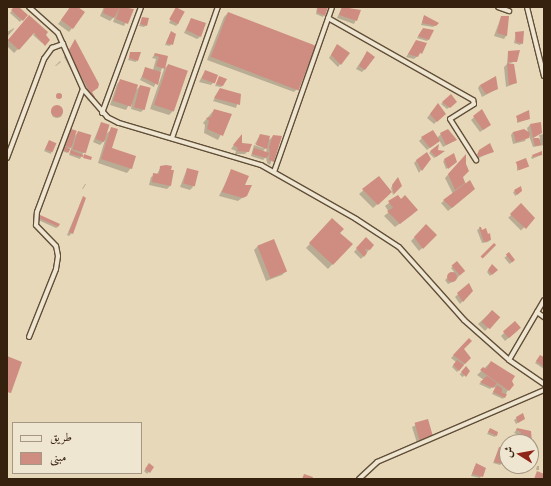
<!DOCTYPE html>
<meta charset="utf-8">
<style>
body{margin:0}
#map{position:relative;width:551px;height:486px;overflow:hidden;background:#e7d8b9;font-family:"EB Garamond",Amiri,serif}
div>[style]{position:absolute}
[style*='--x']{left:calc(var(--x)*1px);top:calc(var(--y)*1px);width:calc(var(--w)*1px);rotate:calc(var(--a)*1deg)}
.shadow>*{inset:0;background:#0003;transform-origin:0 0}
.round{border-radius:50%}
.building>*{inset:0;background:#cf8d81;transform-origin:0 0}
.roads{filter:drop-shadow(1px 0 #624f38) drop-shadow(-1px 0 #624f38) drop-shadow(0 1px #624f38) drop-shadow(0 -1px #624f38)}
.minor>*{height:4px;margin:-2px;padding:0 2px;transform-origin:2px;border-radius:2px;background:#efe6d2}
span{translate:-50% -50%;white-space:nowrap;text-align:center;line-height:1.15;-webkit-text-stroke:4px #efe6d2;paint-order:stroke}
.frame{position:absolute;inset:0;border:8px solid #35210d;pointer-events:none}
.legend{position:absolute;left:12px;top:422px;width:130px;height:52px;box-sizing:border-box;background:#efe6d2;border:1px solid #a59783;margin:0;padding:5px 7px;list-style:none;font-size:12px;color:#35210d}
.legend li{display:flex;align-items:center;gap:8px;height:20px}
.legend b{width:20px;border:1px solid #a59783}
.north{position:absolute;left:499px;top:434px;width:40px;height:40px;box-sizing:border-box;background:#efe6d2;border:1px solid #a59783;border-radius:50%;rotate:281deg;font-size:11px;font-weight:700;line-height:16px;text-align:center;color:#35210d}
.north::after{content:'';display:block;margin:auto;width:14px;height:18px;background:#8f2418;clip-path:polygon(50% 0,100% 100%,50% 72%,0 100%)}
</style>
<div id="map">
<div class="shadow">
<i style="clip-path:polygon(15px 7px,26px 15px,20px 22px,10px 13px)"></i>
<i style="clip-path:polygon(71px 7px,76px 7px,84px 13px,69px 32px,58px 24px)"></i>
<i style="clip-path:polygon(104px 7px,127px 7px,133px 10px,124px 26px,113px 22px,115px 16px,110px 21px,100px 16px)"></i>
<i style="clip-path:polygon(317px 7px,327px 7px,323px 17px,316px 14px)"></i>
<i style="clip-path:polygon(342px 7px,360px 11px,354px 24px,337px 18px)"></i>
<i style="clip-path:polygon(176px 9px,179px 23px,176px 26px,169px 23px)"></i>
<i style="clip-path:polygon(228px 13px,298px 88px,294px 92px,207px 60px,224px 17px)"></i>
<i style="clip-path:polygon(424px 16px,437px 24px,433px 27px,421px 25px)"></i>
<i style="clip-path:polygon(501px 17px,508px 17px,506px 36px,504px 39px,494px 36px)"></i>
<i style="clip-path:polygon(143px 18px,146px 25px,144px 27px,139px 26px)"></i>
<i style="clip-path:polygon(191px 19px,200px 37px,197px 39px,184px 33px)"></i>
<i style="clip-path:polygon(25px 21px,18px 49px,14px 53px,7px 46px,7px 41px)"></i>
<i style="clip-path:polygon(41px 27px,47px 37px,42px 43px,33px 35px)"></i>
<i style="clip-path:polygon(14px 28px,14px 29px,7px 37px,7px 32px)"></i>
<i style="clip-path:polygon(423px 29px,428px 40px,427px 41px,417px 38px)"></i>
<i style="clip-path:polygon(516px 33px,522px 43px,520px 45px,514px 43px)"></i>
<i style="clip-path:polygon(170px 34px,175px 35px,170px 46px,165px 45px)"></i>
<i style="clip-path:polygon(75px 41px,97px 88px,91px 93px,93px 97px,88px 101px,64px 57px)"></i>
<i style="clip-path:polygon(417px 41px,421px 53px,414px 59px,406px 57px)"></i>
<i style="clip-path:polygon(337px 45px,340px 64px,338px 67px,329px 58px)"></i>
<i style="clip-path:polygon(367px 52px,365px 69px,362px 72px,356px 69px)"></i>
<i style="clip-path:polygon(508px 52px,516px 61px,508px 64px,516px 83px,506px 87px,504px 67px,507px 64px)"></i>
<i style="clip-path:polygon(131px 53px,137px 60px,136px 62px,128px 60px)"></i>
<i style="clip-path:polygon(155px 54px,167px 57px,154px 87px,140px 80px,146px 68px,153px 70px,156px 59px,152px 58px)"></i>
<i style="clip-path:polygon(60px 61px,61px 62px,56px 66px,55px 66px)"></i>
<i style="clip-path:polygon(168px 65px,173px 111px,169px 115px,150px 109px,164px 69px)"></i>
<i style="clip-path:polygon(205px 71px,214px 82px,211px 85px,199px 82px)"></i>
<i style="clip-path:polygon(219px 78px,223px 85px,221px 87px,215px 86px)"></i>
<i style="clip-path:polygon(121px 80px,135px 91px,140px 86px,144px 109px,141px 112px,131px 109px,133px 97px,126px 110px,110px 105px,117px 84px)"></i>
<i style="clip-path:polygon(480px 85px,497px 89px,482px 97px,478px 88px)"></i>
<i style="clip-path:polygon(220px 89px,240px 94px,236px 108px,213px 101px)"></i>
<i style="clip-path:polygon(59px 94px,61px 96px,58px 98px,56px 97px)"></i>
<i style="clip-path:polygon(451px 95px,456px 102px,447px 109px,441px 104px)"></i>
<i style="clip-path:polygon(438px 104px,444px 114px,434px 124px,427px 118px)"></i>
<i class="round" style="left:51px;top:106px;width:12px;height:12px"></i>
<i style="clip-path:polygon(214px 110px,231px 114px,218px 140px,204px 133px,205px 125px,203px 123px)"></i>
<i style="clip-path:polygon(482px 110px,490px 125px,480px 132px,471px 120px)"></i>
<i style="clip-path:polygon(517px 117px,529px 119px,517px 123px)"></i>
<i style="clip-path:polygon(101px 123px,106px 134px,112px 129px,111px 149px,131px 168px,127px 173px,98px 163px,105px 140px,100px 145px,93px 142px)"></i>
<i style="clip-path:polygon(540px 123px,541px 132px,532px 139px,540px 139px,539px 135px,544px 134px,544px 145px,533px 147px,528px 133px,525px 141px,513px 144px,511px 135px,513px 132px,528px 133px,527px 128px,530px 125px)"></i>
<i style="clip-path:polygon(71px 130px,74px 137px,78px 132px,84px 152px,80px 159px,69px 155px,72px 145px,67px 153px,62px 151px)"></i>
<i style="clip-path:polygon(441px 134px,456px 140px,443px 147px,439px 140px,427px 150px,419px 141px,422px 138px,437px 138px)"></i>
<i style="clip-path:polygon(260px 135px,268px 141px,273px 136px,280px 137px,270px 165px,267px 163px,266px 157px,263px 160px,251px 156px,254px 145px,265px 149px,262px 152px,266px 153px,267px 147px,265px 149px,255px 144px)"></i>
<i style="clip-path:polygon(239px 138px,248px 151px,245px 154px,235px 154px,236px 151px,231px 149px)"></i>
<i style="clip-path:polygon(49px 141px,54px 143px,51px 154px,44px 151px)"></i>
<i style="clip-path:polygon(431px 151px,437px 151px,442px 153px,434px 158px,429px 153px)"></i>
<i style="clip-path:polygon(480px 151px,493px 151px,477px 159px)"></i>
<i style="clip-path:polygon(541px 155px,532px 159px,531px 157px,533px 156px)"></i>
<i style="clip-path:polygon(465px 156px,462px 177px,471px 192px,448px 211px,441px 203px,453px 194px,445px 178px)"></i>
<i style="clip-path:polygon(430px 159px,421px 170px,419px 173px,414px 163px,417px 160px)"></i>
<i style="clip-path:polygon(445px 160px,454px 164px,446px 169px,443px 161px)"></i>
<i style="clip-path:polygon(517px 163px,528px 165px,517px 171px)"></i>
<i style="clip-path:polygon(161px 167px,170px 186px,167px 189px,149px 185px,151px 177px,157px 174px)"></i>
<i style="clip-path:polygon(187px 169px,193px 187px,190px 190px,180px 187px)"></i>
<i style="clip-path:polygon(232px 170px,246px 195px,238px 201px,219px 196px)"></i>
<i style="clip-path:polygon(379px 177px,387px 196px,373px 208px,359px 194px)"></i>
<i style="clip-path:polygon(396px 180px,401px 186px,393px 195px,391px 188px)"></i>
<i style="clip-path:polygon(85px 184px,86px 184px,83px 189px,82px 189px)"></i>
<i style="clip-path:polygon(515px 191px,519px 193px,515px 196px,513px 192px)"></i>
<i style="clip-path:polygon(398px 196px,413px 214px,395px 227px,384px 216px,389px 212px,385px 206px)"></i>
<i style="clip-path:polygon(83px 197px,72px 233px,69px 236px,67px 235px)"></i>
<i style="left:521px;top:205px;width:18px;height:18px;rotate:45deg"></i>
<i style="clip-path:polygon(37px 216px,58px 227px,56px 228px,36px 219px)"></i>
<i style="clip-path:polygon(332px 220px,339px 234px,351px 244px,328px 269px,306px 248px)"></i>
<i style="clip-path:polygon(426px 225px,436px 235px,419px 251px,411px 241px)"></i>
<i style="clip-path:polygon(480px 228px,490px 240px,488px 242px,482px 243px,477px 230px)"></i>
<i style="clip-path:polygon(363px 241px,369px 250px,361px 259px,354px 252px)"></i>
<i style="clip-path:polygon(258px 246px,286px 271px,282px 275px,266px 281px,254px 250px)"></i>
<i style="left:509px;top:254px;width:8px;height:6px;rotate:50deg"></i>
<i style="clip-path:polygon(457px 262px,463px 271px,455px 281px,448px 284px,445px 280px,454px 272px,451px 268px)"></i>
<i style="clip-path:polygon(490px 267px,496px 270px,490px 276px,487px 272px)"></i>
<i style="clip-path:polygon(468px 285px,472px 291px,460px 304px,455px 297px)"></i>
<i style="clip-path:polygon(492px 311px,498px 317px,485px 331px,478px 324px)"></i>
<i style="clip-path:polygon(515px 322px,517px 331px,505px 341px,501px 336px)"></i>
<i style="clip-path:polygon(469px 339px,463px 349px,470px 358px,457px 372px,452px 367px,456px 362px,451px 358px)"></i>
<i style="clip-path:polygon(539px 358px,544px 359px,544px 369px,535px 363px)"></i>
<i style="clip-path:polygon(491px 362px,508px 390px,503px 399px,492px 394px,495px 388px,493px 386px,490px 389px,479px 384px,484px 380px,477px 375px)"></i>
<i style="left:466px;top:368px;width:4px;height:9px;rotate:45deg"></i>
<i style="clip-path:polygon(522px 414px,522px 420px,516px 424px,514px 420px)"></i>
<i style="clip-path:polygon(427px 420px,432px 436px,417px 443px,412px 427px)"></i>
<i style="clip-path:polygon(490px 429px,496px 435px,495px 437px,487px 434px)"></i>
<i style="clip-path:polygon(517px 429px,528px 436px,530px 442px,517px 442px,519px 435px,514px 433px)"></i>
<i style="clip-path:polygon(499px 448px,502px 463px,500px 465px,493px 463px)"></i>
<i style="clip-path:polygon(148px 466px,153px 467px,147px 474px,144px 471px)"></i>
<i style="clip-path:polygon(475px 466px,485px 468px,480px 478px,471px 476px)"></i>
<i style="clip-path:polygon(537px 466px,539px 466px,539px 470px,536px 470px)"></i>
</div>
<div class="building">
<i style="clip-path:polygon(14px 7px,19px 7px,28px 15px,23px 21px,11px 10px)"></i>
<i style="clip-path:polygon(70px 7px,78px 7px,85px 12px,73px 29px,61px 20px)"></i>
<i style="clip-path:polygon(105px 7px,120px 7px,114px 18px,103px 13px)"></i>
<i style="clip-path:polygon(120px 7px,134px 9px,128px 24px,116px 19px)"></i>
<i style="left:176px;top:7px;width:10px;height:14px;rotate:29deg"></i>
<i style="clip-path:polygon(318px 7px,328px 7px,325px 16px,317px 12px)"></i>
<i style="clip-path:polygon(342px 7px,361px 10px,357px 21px,339px 15px)"></i>
<i style="left:228px;top:12px;width:94px;height:48px;rotate:21deg"></i>
<i style="clip-path:polygon(29px 15px,48px 32px,46px 35px,50px 40px,45px 46px,34px 33px,19px 50px,8px 40px)"></i>
<i style="clip-path:polygon(424px 15px,439px 23px,436px 26px,422px 23px)"></i>
<i style="clip-path:polygon(501px 16px,509px 16px,507px 36px,497px 33px)"></i>
<i style="clip-path:polygon(142px 17px,149px 18px,147px 26px,140px 24px)"></i>
<i style="clip-path:polygon(191px 18px,206px 23px,201px 37px,186px 30px)"></i>
<i style="clip-path:polygon(423px 28px,434px 30px,429px 40px,418px 36px)"></i>
<i style="clip-path:polygon(171px 31px,176px 34px,173px 45px,166px 43px)"></i>
<i style="clip-path:polygon(524px 31px,523px 44px,516px 42px,515px 32px)"></i>
<i style="clip-path:polygon(75px 39px,99px 84px,98px 88px,92px 92px,95px 97px,93px 98px,68px 52px)"></i>
<i style="clip-path:polygon(416px 40px,427px 43px,422px 54px,420px 52px,418px 57px,408px 54px)"></i>
<i style="clip-path:polygon(337px 44px,350px 53px,341px 65px,331px 55px)"></i>
<i style="clip-path:polygon(520px 50px,517px 62px,508px 62px,508px 51px)"></i>
<i style="clip-path:polygon(367px 51px,375px 57px,365px 70px,359px 66px)"></i>
<i style="clip-path:polygon(130px 52px,141px 52px,138px 61px,129px 58px)"></i>
<i style="clip-path:polygon(155px 53px,168px 56px,165px 69px,156px 66px,159px 57px,154px 55px)"></i>
<i style="clip-path:polygon(507px 63px,514px 64px,517px 83px,509px 85px)"></i>
<i style="left:168px;top:64px;width:21px;height:43px;rotate:19deg"></i>
<i style="clip-path:polygon(145px 67px,161px 72px,158px 85px,142px 77px)"></i>
<i style="left:205px;top:70px;width:14px;height:9px;rotate:21deg"></i>
<i style="clip-path:polygon(219px 76px,227px 79px,223px 86px,216px 84px)"></i>
<i style="clip-path:polygon(496px 76px,498px 89px,486px 94px,480px 85px)"></i>
<i style="left:120px;top:79px;width:19px;height:23px;rotate:18deg"></i>
<i style="left:140px;top:85px;width:11px;height:23px;rotate:15deg"></i>
<i style="clip-path:polygon(220px 88px,241px 94px,240px 105px,214px 98px)"></i>
<i class="round" style="left:56px;top:93px;width:6px;height:6px"></i>
<i style="clip-path:polygon(451px 94px,457px 102px,450px 108px,442px 102px)"></i>
<i style="clip-path:polygon(438px 103px,446px 114px,437px 122px,430px 114px)"></i>
<i class="round" style="left:51px;top:105px;width:12px;height:12px"></i>
<i style="clip-path:polygon(214px 109px,232px 114px,223px 136px,207px 129px,209px 121px,206px 118px,211px 117px)"></i>
<i style="clip-path:polygon(482px 109px,491px 125px,483px 130px,473px 116px)"></i>
<i style="clip-path:polygon(529px 110px,530px 119px,518px 122px,516px 116px)"></i>
<i style="left:101px;top:122px;width:9px;height:18px;rotate:18deg"></i>
<i style="clip-path:polygon(541px 122px,542px 133px,533px 138px,530px 124px)"></i>
<i style="clip-path:polygon(111px 127px,118px 129px,112px 148px,136px 156px,132px 169px,101px 159px)"></i>
<i style="left:71px;top:129px;width:6px;height:18px;rotate:18deg"></i>
<i style="clip-path:polygon(448px 129px,457px 140px,446px 145px,440px 133px)"></i>
<i style="clip-path:polygon(524px 129px,530px 133px,529px 138px,516px 142px,513px 132px)"></i>
<i style="clip-path:polygon(433px 130px,440px 141px,430px 148px,421px 137px)"></i>
<i style="left:78px;top:131px;width:14px;height:19px;rotate:17deg"></i>
<i style="clip-path:polygon(242px 134px,242px 143px,252px 144px,249px 152px,237px 151px,238px 148px,233px 145px)"></i>
<i style="clip-path:polygon(260px 134px,270px 136px,267px 149px,256px 145px)"></i>
<i style="clip-path:polygon(273px 135px,282px 136px,274px 162px,269px 160px,270px 153px,266px 158px,252px 154px,254px 148px,270px 153px,269px 147px)"></i>
<i style="clip-path:polygon(533px 138px,539px 138px,541px 145px,535px 146px)"></i>
<i style="left:49px;top:140px;width:8px;height:10px;rotate:23deg"></i>
<i style="clip-path:polygon(490px 143px,494px 152px,479px 157px,477px 155px,479px 150px)"></i>
<i style="clip-path:polygon(439px 144px,438px 150px,445px 151px,436px 157px,430px 151px)"></i>
<i style="left:64px;top:146px;width:7px;height:4px;rotate:27deg"></i>
<i style="clip-path:polygon(71px 150px,83px 155px,83px 157px,70px 154px)"></i>
<i style="clip-path:polygon(542px 151px,542px 155px,533px 157px,532px 155px)"></i>
<i style="clip-path:polygon(427px 152px,431px 159px,422px 171px,416px 160px)"></i>
<i style="clip-path:polygon(454px 153px,457px 162px,448px 169px,444px 159px)"></i>
<i style="clip-path:polygon(84px 154px,92px 157px,91px 160px,83px 158px)"></i>
<i style="clip-path:polygon(466px 154px,466px 164px,469px 171px,463px 177px,465px 183px,455px 190px,448px 174px)"></i>
<i style="left:526px;top:158px;width:9px;height:11px;rotate:69deg"></i>
<i style="clip-path:polygon(166px 165px,172px 166px,171px 170px,174px 170px,171px 186px,152px 182px,153px 173px,159px 174px,160px 166px)"></i>
<i style="left:187px;top:168px;width:12px;height:16px;rotate:14deg"></i>
<i style="clip-path:polygon(231px 169px,249px 176px,245px 185px,252px 185px,247px 196px,243px 198px,222px 192px)"></i>
<i style="clip-path:polygon(379px 176px,392px 192px,378px 205px,362px 189px)"></i>
<i style="clip-path:polygon(398px 177px,402px 186px,394px 194px,392px 185px)"></i>
<i style="clip-path:polygon(470px 180px,475px 189px,452px 208px,443px 200px)"></i>
<i style="clip-path:polygon(521px 186px,522px 191px,517px 195px,514px 190px)"></i>
<i style="clip-path:polygon(398px 195px,401px 199px,405px 195px,418px 210px,400px 224px,387px 211px,393px 208px,388px 201px)"></i>
<i style="clip-path:polygon(83px 196px,86px 198px,73px 234px,69px 232px)"></i>
<i style="clip-path:polygon(521px 203px,535px 218px,526px 229px,510px 214px)"></i>
<i style="clip-path:polygon(38px 214px,60px 224px,58px 227px,37px 217px)"></i>
<i style="clip-path:polygon(332px 218px,344px 229px,340px 233px,353px 244px,333px 265px,309px 243px)"></i>
<i style="clip-path:polygon(426px 224px,437px 235px,423px 249px,414px 237px)"></i>
<i style="clip-path:polygon(479px 227px,481px 227px,482px 230px,486px 228px,488px 234px,490px 233px,491px 240px,484px 242px)"></i>
<i style="clip-path:polygon(366px 237px,374px 245px,370px 250px,365px 249px,367px 253px,364px 257px,356px 248px)"></i>
<i style="left:274px;top:239px;width:35px;height:18px;rotate:68deg"></i>
<i style="left:494px;top:243px;width:3px;height:19px;rotate:45deg"></i>
<i style="left:509px;top:252px;width:10px;height:4px;rotate:53deg"></i>
<i style="left:457px;top:261px;width:13px;height:7px;rotate:51deg"></i>
<i style="clip-path:polygon(492px 264px,498px 270px,492px 275px,488px 270px)"></i>
<i class="round" style="left:447px;top:272px;width:10px;height:10px"></i>
<i style="clip-path:polygon(469px 283px,473px 291px,463px 302px,457px 293px)"></i>
<i style="left:492px;top:310px;width:11px;height:16px;rotate:41deg"></i>
<i style="left:515px;top:321px;width:9px;height:16px;rotate:49deg"></i>
<i style="clip-path:polygon(469px 338px,472px 341px,464px 349px,471px 358px,465px 364px,453px 355px)"></i>
<i style="clip-path:polygon(540px 355px,544px 357px,544px 367px,536px 361px)"></i>
<i style="clip-path:polygon(7px 356px,22px 362px,11px 393px,7px 392px)"></i>
<i style="clip-path:polygon(457px 360px,464px 365px,459px 371px,453px 365px)"></i>
<i style="clip-path:polygon(491px 361px,515px 376px,512px 381px,514px 385px,509px 391px,480px 370px,483px 367px,486px 369px)"></i>
<i style="clip-path:polygon(466px 366px,470px 371px,466px 377px,461px 372px)"></i>
<i style="clip-path:polygon(487px 376px,497px 383px,493px 388px,480px 382px)"></i>
<i style="clip-path:polygon(497px 385px,502px 388px,502px 393px,507px 394px,505px 398px,493px 392px)"></i>
<i style="clip-path:polygon(523px 413px,525px 419px,518px 423px,516px 417px)"></i>
<i style="left:428px;top:419px;width:19px;height:14px;rotate:74deg"></i>
<i style="clip-path:polygon(490px 428px,498px 432px,497px 436px,488px 432px)"></i>
<i style="clip-path:polygon(517px 428px,531px 431px,532px 442px,519px 441px,521px 432px,516px 430px)"></i>
<i style="clip-path:polygon(505px 446px,501px 457px,505px 458px,503px 464px,494px 462px,499px 447px)"></i>
<i style="clip-path:polygon(149px 463px,154px 467px,150px 473px,145px 469px)"></i>
<i style="clip-path:polygon(476px 463px,486px 468px,483px 477px,472px 474px)"></i>
<i style="clip-path:polygon(537px 471px,544px 474px,544px 479px,534px 479px)"></i>
<i style="clip-path:polygon(304px 474px,313px 477px,312px 479px,302px 479px)"></i>
</div>
<div class="roads">
<div class="minor">
<i style="--x:29;--y:7;--w:39;--a:42"></i>
<i style="--x:58;--y:33;--w:61;--a:65.9"></i>
<i style="--x:83;--y:89;--w:37;--a:49"></i>
<i style="--x:107;--y:117;--w:13;--a:27"></i>
<i style="--x:119;--y:123;--w:148;--a:16.5"></i>
<i style="--x:261;--y:165;--w:109;--a:29.6"></i>
<i style="--x:356;--y:219;--w:51;--a:33.1"></i>
<i style="--x:399;--y:247;--w:98;--a:48.3"></i>
<i style="--x:464;--y:320;--w:60;--a:41.6"></i>
<i style="--x:509;--y:360;--w:42;--a:34.4"></i>
<i style="--x:498;--y:7;--w:12;--a:20"></i>
<i style="--x:527;--y:7;--w:71;--a:76.2"></i>
<i style="--x:328;--y:18;--w:167;--a:29.5"></i>
<i style="--x:473;--y:100;--w:4;--a:76"></i>
<i style="--x:474;--y:104;--w:28;--a:148"></i>
<i style="--x:450;--y:119;--w:49;--a:57.6"></i>
<i style="--x:102;--y:113;--w:113;--a:-69.8"></i>
<i style="--x:172;--y:138;--w:139;--a:-70.7"></i>
<i style="--x:7;--y:158;--w:106;--a:-69.5"></i>
<i style="--x:44;--y:59;--w:14;--a:-54"></i>
<i style="--x:52;--y:48;--w:12;--a:-20"></i>
<i style="--x:274;--y:172;--w:175;--a:-70.6"></i>
<i style="--x:537;--y:312;--w:9;--a:36"></i>
<i style="--x:29;--y:337;--w:73;--a:-68.3"></i>
<i style="--x:56;--y:269;--w:13;--a:-81"></i>
<i style="--x:58;--y:256;--w:10;--a:-101"></i>
<i style="--x:56;--y:246;--w:29;--a:-134"></i>
<i style="--x:36;--y:225;--w:13;--a:-86"></i>
<i style="--x:37;--y:212;--w:131;--a:-69.5"></i>
<i style="--x:509;--y:360;--w:69;--a:-59.7"></i>
<i style="--x:359;--y:479;--w:25;--a:-43"></i>
<i style="--x:377;--y:462;--w:182;--a:-23.3"></i>
</div>
</div>
<div class="frame"></div>
<ul class="legend">
<li><b style="height:5px;background:#efe6d2"></b>طريق</li>
<li><b style="height:11px;background:#cf8d81"></b>مبنى</li>
</ul>
<div class="north">ش</div>
</div>
